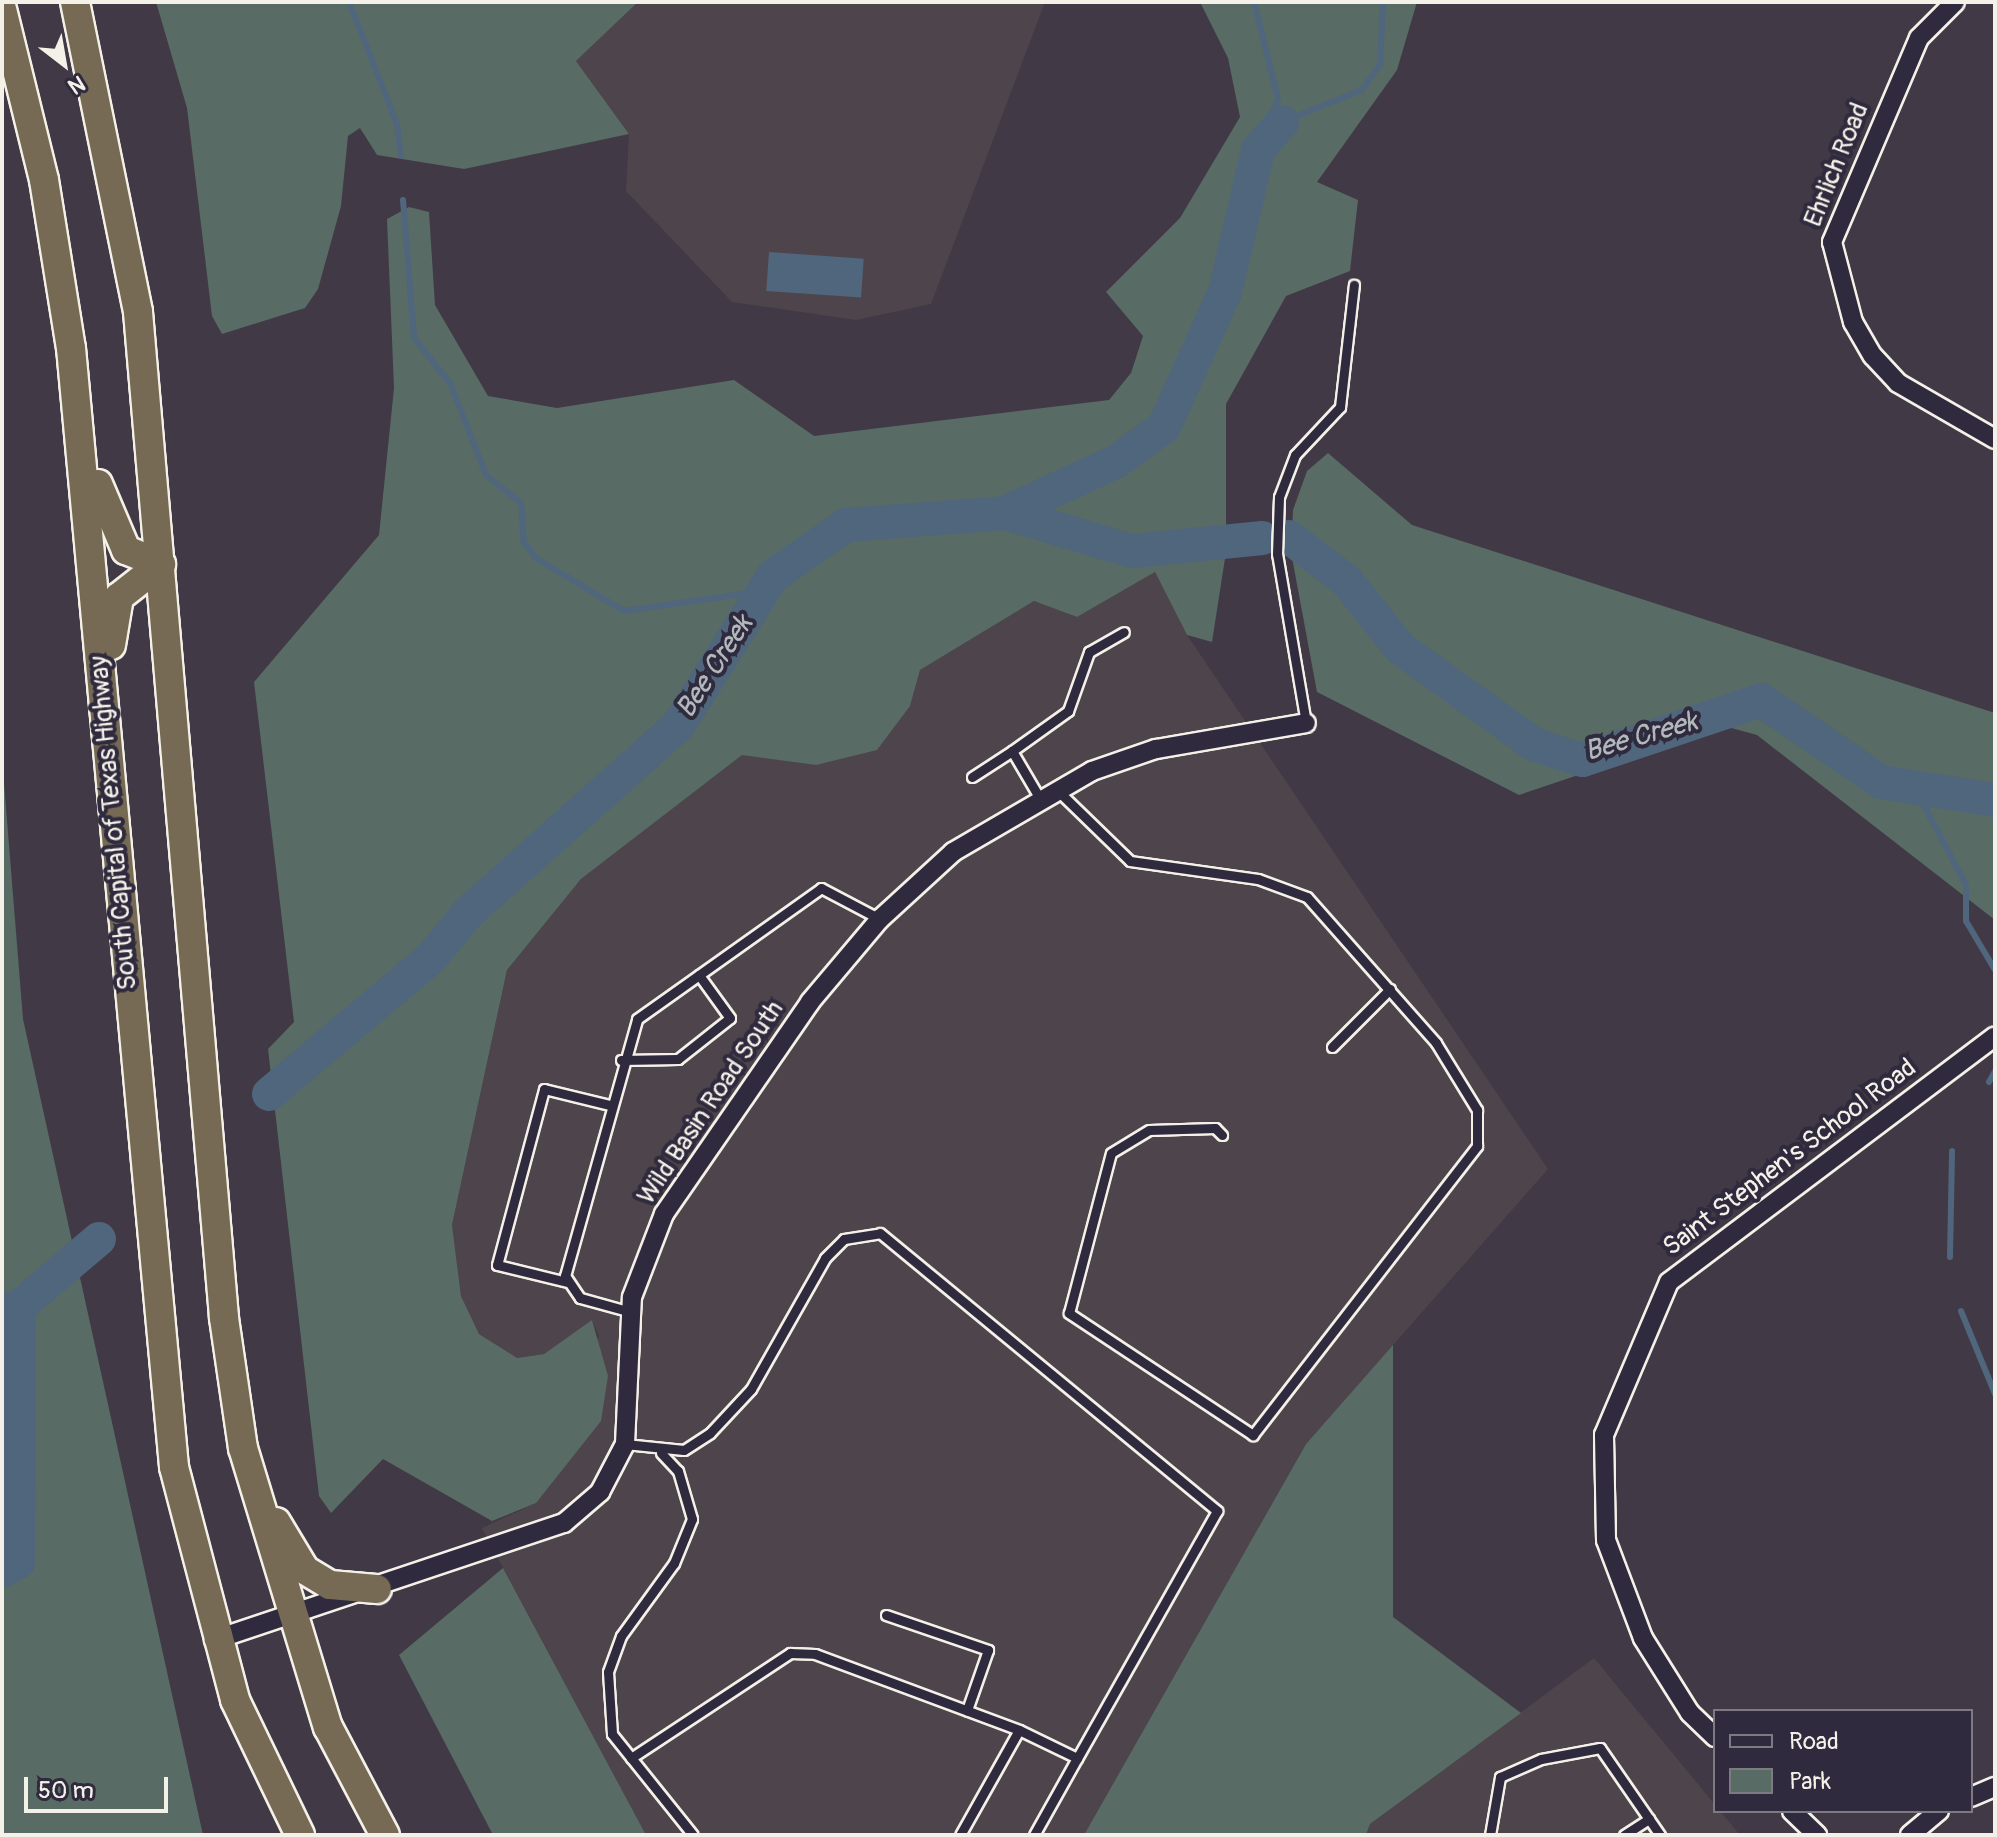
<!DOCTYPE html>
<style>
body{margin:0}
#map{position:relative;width:1997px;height:1837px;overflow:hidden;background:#413945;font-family:Pangolin,sans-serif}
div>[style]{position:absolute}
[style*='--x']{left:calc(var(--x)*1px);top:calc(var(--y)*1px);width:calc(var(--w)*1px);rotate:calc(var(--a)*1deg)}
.built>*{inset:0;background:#4e444b}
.green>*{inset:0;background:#586b65}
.water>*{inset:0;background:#50667c;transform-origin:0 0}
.stream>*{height:6px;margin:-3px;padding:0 3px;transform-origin:3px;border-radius:3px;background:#50667c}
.river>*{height:34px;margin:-17px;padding:0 17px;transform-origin:17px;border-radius:17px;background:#50667c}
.roads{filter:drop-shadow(2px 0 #f4f1e8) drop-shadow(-2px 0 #f4f1e8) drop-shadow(0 2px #f4f1e8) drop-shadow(0 -2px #f4f1e8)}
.service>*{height:9px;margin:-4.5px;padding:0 4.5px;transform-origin:4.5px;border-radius:4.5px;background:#2f2a3d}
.minor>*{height:18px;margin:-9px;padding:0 9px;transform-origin:9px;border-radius:9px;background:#2f2a3d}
.trunk>*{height:28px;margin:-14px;padding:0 14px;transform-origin:14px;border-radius:14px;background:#766a55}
span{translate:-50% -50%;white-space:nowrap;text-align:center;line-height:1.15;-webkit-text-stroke:8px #2f2a3d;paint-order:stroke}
.street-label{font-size:26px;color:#f4f1e8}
.water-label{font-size:28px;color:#b2b9bd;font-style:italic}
.frame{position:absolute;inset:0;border:4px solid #f4f1e8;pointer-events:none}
.legend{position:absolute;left:1713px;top:1709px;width:260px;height:104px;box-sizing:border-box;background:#2f2a3d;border:2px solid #7e7a81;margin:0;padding:10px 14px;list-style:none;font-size:24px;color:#f4f1e8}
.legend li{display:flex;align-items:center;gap:16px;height:40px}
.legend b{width:40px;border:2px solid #7e7a81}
.north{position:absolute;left:24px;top:24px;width:80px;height:80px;-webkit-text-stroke:6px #2f2a3d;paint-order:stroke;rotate:149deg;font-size:22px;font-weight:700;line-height:32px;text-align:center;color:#f4f1e8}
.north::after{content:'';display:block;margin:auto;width:28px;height:36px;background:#f4f1e8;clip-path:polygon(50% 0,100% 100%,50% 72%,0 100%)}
.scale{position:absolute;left:24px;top:1777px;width:144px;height:36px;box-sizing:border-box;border:4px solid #f4f1e8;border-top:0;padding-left:10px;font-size:24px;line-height:28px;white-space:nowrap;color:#f4f1e8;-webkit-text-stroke:6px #2f2a3d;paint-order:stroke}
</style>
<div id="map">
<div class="built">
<i style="clip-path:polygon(638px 2px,1045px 2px,931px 304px,856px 320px,732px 302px,626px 191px,629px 134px,576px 61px)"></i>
<i style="clip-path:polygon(1155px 572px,1187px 635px,1548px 1169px,1306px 1444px,1084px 1835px,646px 1835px,482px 1528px,536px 1503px,599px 1336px,592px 1321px,544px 1354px,516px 1358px,479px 1334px,461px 1296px,452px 1225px,507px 970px,581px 879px,742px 754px,816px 765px,910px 706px,920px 670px,1034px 601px,1077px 617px)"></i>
<i style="clip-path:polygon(1594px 1658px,1740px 1835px,1366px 1835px,1370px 1824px)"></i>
</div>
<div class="green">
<i style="clip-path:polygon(156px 2px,638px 2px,576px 61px,629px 134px,464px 169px,377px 155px,360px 128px,348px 136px,341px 206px,318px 289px,305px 308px,222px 334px,212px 316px,187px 108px)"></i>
<i style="clip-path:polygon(1200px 2px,1417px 2px,1397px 70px,1317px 182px,1358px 200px,1350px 271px,1286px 296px,1226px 404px,1226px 552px,1212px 642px,1187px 635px,1155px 572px,1077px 617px,1034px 601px,920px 670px,910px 706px,877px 750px,816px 765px,742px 755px,581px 879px,507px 970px,452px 1225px,461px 1296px,479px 1334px,517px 1358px,544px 1354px,592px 1320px,608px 1376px,601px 1421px,536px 1503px,492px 1521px,383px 1459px,331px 1513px,319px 1496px,268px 1049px,294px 1022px,254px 682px,379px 535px,394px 388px,387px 219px,409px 207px,429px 212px,435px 305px,488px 396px,557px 408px,734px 380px,814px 436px,1109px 400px,1131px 373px,1143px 336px,1106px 292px,1180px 218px,1240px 117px,1228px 58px)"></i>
<i style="clip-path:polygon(1328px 453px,1412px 525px,1995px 713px,1995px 920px,1757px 735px,1724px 726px,1519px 795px,1317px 692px,1291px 552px,1293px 510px,1307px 471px)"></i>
<i style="clip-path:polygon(2px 758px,23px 1019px,203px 1835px,2px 1835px)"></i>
<i style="clip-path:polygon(1393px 1345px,1393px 1617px,1521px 1713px,1370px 1824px,1366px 1835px,1084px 1835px,1306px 1444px)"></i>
<i style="clip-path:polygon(503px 1568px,646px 1835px,493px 1835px,399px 1655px)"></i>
</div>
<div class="water">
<i style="left:769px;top:252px;width:95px;height:39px;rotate:4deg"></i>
</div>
<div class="stream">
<i style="--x:349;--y:2;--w:131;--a:68.5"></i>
<i style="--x:397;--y:124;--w:32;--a:83"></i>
<i style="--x:1254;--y:2;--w:100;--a:76.1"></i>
<i style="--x:1278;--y:99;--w:55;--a:111.4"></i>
<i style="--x:1282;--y:122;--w:86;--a:-21.8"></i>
<i style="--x:1362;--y:90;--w:32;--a:-55"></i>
<i style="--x:1380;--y:64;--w:62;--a:-87.2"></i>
<i style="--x:403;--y:200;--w:138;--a:85.4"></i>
<i style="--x:414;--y:338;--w:58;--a:51.3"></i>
<i style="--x:450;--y:383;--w:99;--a:68.6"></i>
<i style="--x:486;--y:475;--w:45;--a:38.7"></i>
<i style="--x:521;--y:503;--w:39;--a:86"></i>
<i style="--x:524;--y:542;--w:20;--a:53"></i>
<i style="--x:536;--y:558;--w:103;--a:31.1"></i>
<i style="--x:624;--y:611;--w:140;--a:-8.2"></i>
<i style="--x:1914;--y:787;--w:111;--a:62"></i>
<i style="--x:1966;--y:885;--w:36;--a:90"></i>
<i style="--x:1966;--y:921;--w:57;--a:59.4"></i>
<i style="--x:1989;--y:1082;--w:13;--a:-61"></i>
<i style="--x:1950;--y:1257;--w:106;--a:-88.9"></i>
<i style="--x:2;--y:1292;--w:23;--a:41"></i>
<i style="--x:1961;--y:1311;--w:90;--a:67.7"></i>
</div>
<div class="river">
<i style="--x:1005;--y:513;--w:123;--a:-24.9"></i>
<i style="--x:1117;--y:461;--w:58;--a:-35.9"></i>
<i style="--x:1164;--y:427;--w:148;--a:-65.7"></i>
<i style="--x:1225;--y:292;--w:146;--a:-76.9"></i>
<i style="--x:1258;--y:150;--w:37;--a:-49"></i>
<i style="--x:1289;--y:537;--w:73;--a:37.2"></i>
<i style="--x:1347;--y:581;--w:85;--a:51.7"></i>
<i style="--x:1400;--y:648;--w:166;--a:35.7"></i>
<i style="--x:1535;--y:745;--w:50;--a:17.4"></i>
<i style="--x:1583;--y:760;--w:188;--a:-18.6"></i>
<i style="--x:1761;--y:700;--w:145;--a:34.3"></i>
<i style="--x:1881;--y:782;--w:115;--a:9"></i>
<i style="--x:269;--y:1094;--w:210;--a:-40"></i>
<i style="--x:430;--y:959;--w:61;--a:-50.3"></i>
<i style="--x:469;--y:912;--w:280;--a:-41.7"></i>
<i style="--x:678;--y:726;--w:178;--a:-57.7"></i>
<i style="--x:773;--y:576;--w:89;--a:-34.9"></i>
<i style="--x:846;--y:525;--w:159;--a:-4.3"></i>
<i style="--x:1005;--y:513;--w:133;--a:16.7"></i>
<i style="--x:1132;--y:551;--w:131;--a:-5.7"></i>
<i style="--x:2;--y:1571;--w:18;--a:-29"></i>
<i style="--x:18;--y:1562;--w:255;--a:-89.8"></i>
<i style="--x:19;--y:1307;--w:105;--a:-40.4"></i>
</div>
<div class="roads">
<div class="service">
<i style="--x:1306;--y:723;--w:171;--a:-99.7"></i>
<i style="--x:1277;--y:554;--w:57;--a:-88"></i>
<i style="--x:1279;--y:497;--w:45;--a:-69.1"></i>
<i style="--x:1295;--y:455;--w:66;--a:-46.8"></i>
<i style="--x:1340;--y:407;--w:123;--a:-83.5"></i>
<i style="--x:1012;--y:751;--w:69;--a:-35.5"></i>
<i style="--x:1068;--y:711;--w:63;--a:-70.4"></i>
<i style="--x:1089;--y:652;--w:40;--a:-29.7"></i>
<i style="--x:972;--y:777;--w:48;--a:-33"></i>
<i style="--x:1012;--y:751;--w:53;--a:59.6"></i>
<i style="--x:1056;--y:789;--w:103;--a:44.2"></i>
<i style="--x:1130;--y:861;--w:129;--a:8"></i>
<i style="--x:1258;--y:879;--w:52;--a:20.2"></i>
<i style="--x:1307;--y:897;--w:195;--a:48.5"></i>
<i style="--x:1436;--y:1043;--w:79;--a:58.5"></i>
<i style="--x:1477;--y:1110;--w:36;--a:90"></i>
<i style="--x:1477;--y:1146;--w:366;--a:127.8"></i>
<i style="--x:1253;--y:1435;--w:221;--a:-146.5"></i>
<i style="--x:1069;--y:1313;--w:165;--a:-75.3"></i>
<i style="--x:1111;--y:1153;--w:44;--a:-31.2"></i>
<i style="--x:1149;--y:1130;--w:66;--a:-1.7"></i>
<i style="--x:1215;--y:1128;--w:10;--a:45"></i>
<i style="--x:1332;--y:1047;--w:82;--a:-45"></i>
<i style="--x:621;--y:1060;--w:57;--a:-1"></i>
<i style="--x:678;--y:1059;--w:66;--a:-38.3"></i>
<i style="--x:730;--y:1018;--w:53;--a:-125.8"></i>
<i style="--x:567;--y:1282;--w:72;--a:-166.3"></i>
<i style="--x:497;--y:1265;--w:182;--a:-75"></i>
<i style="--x:544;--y:1089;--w:67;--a:13.8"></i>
<i style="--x:631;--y:1312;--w:53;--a:-164.6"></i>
<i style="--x:580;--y:1298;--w:27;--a:-124"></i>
<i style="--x:565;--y:1276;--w:267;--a:-74.3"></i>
<i style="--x:637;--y:1019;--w:226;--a:-35.4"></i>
<i style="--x:821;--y:888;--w:67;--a:27.7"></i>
<i style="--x:625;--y:1444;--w:59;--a:5.8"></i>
<i style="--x:684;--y:1450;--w:31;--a:-33"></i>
<i style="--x:710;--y:1433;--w:60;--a:-47"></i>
<i style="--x:751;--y:1389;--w:150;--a:-60.5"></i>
<i style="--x:825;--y:1258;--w:27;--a:-45"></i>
<i style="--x:844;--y:1239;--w:36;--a:-9"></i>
<i style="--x:880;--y:1233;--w:437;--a:39.5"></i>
<i style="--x:1217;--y:1511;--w:284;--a:119.5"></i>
<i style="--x:1077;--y:1758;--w:64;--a:-154.2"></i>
<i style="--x:1019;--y:1730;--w:120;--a:119.3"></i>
<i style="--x:661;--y:1453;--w:25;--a:47"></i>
<i style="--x:678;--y:1471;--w:50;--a:73.7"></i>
<i style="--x:692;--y:1519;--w:48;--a:112.2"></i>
<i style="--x:674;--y:1563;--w:90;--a:126"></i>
<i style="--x:621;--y:1636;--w:38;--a:110"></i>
<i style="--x:608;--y:1672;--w:62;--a:86.3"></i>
<i style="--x:612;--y:1734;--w:129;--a:51.3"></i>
<i style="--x:886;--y:1615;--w:108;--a:18.9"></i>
<i style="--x:988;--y:1650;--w:64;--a:109.3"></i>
<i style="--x:631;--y:1758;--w:191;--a:-33.4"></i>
<i style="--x:790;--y:1653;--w:25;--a:2"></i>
<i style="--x:815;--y:1654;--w:218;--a:20.4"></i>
<i style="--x:1034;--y:1835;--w:88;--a:-60.8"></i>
<i style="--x:1490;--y:1835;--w:59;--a:-80.2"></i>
<i style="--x:1500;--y:1777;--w:45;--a:-23.7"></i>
<i style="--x:1541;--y:1759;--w:60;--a:-10.6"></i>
<i style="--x:1600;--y:1748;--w:106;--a:55.4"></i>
<i style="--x:1624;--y:1835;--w:30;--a:-33"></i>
</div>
<div class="minor">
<i style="--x:1955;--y:2;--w:51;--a:135"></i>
<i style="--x:1919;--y:38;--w:222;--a:113.1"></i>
<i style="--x:1832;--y:242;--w:83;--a:75.3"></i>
<i style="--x:1853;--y:322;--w:39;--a:60"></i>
<i style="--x:1873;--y:356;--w:37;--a:47"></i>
<i style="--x:1898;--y:383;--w:112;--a:30"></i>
<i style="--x:214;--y:1640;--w:369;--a:-18.5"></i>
<i style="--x:564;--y:1523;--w:48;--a:-40.7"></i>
<i style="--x:600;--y:1492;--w:54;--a:-62.5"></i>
<i style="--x:625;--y:1444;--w:147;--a:-87.3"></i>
<i style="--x:632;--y:1297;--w:89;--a:-68.9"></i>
<i style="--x:664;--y:1214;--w:257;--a:-55.4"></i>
<i style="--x:810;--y:1002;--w:109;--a:-49.9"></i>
<i style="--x:880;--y:919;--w:99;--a:-42.5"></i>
<i style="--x:953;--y:852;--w:161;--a:-30.2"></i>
<i style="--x:1092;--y:771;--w:68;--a:-19"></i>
<i style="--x:1156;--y:749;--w:152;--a:-9.8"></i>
<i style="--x:1715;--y:1737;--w:35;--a:-136"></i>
<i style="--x:1690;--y:1713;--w:89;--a:-122.1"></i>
<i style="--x:1643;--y:1638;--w:105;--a:-110.7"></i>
<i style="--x:1606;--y:1540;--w:105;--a:-91.1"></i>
<i style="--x:1604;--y:1435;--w:166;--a:-67"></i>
<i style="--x:1669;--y:1282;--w:408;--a:-37"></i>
<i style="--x:1971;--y:1797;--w:26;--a:-23"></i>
<i style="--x:1792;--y:1811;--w:35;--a:44"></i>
<i style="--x:1910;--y:1835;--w:38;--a:-40"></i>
</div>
<div class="trunk">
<i style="--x:75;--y:2;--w:316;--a:78.5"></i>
<i style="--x:138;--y:312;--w:1010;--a:85.11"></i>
<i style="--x:224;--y:1318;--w:131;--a:81.7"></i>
<i style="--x:243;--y:1448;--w:292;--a:73.1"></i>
<i style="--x:328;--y:1727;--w:122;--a:62.2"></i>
<i style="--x:2;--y:9;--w:176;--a:76.2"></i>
<i style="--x:44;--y:180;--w:170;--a:80.9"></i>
<i style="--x:71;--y:348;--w:1124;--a:84.74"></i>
<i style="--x:174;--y:1467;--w:241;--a:75.3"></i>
<i style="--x:235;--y:1700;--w:150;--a:64.3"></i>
<i style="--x:98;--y:484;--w:72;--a:67"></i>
<i style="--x:126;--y:550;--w:38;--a:22"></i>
<i style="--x:111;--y:645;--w:49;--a:-80.5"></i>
<i style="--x:119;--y:597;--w:53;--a:-38.2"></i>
<i style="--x:276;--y:1522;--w:56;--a:58.9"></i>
<i style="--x:305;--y:1570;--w:29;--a:31"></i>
<i style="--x:330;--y:1585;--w:47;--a:4.9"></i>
</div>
</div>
<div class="street-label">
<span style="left:1837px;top:165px;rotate:-68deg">Ehrlich Road</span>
<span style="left:114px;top:823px;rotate:-95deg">South Capital of Texas Highway</span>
<span style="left:711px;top:1103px;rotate:-56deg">Wild Basin Road South</span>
<span style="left:1790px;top:1158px;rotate:-37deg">Saint Stephen's School Road</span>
</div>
<div class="water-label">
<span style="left:715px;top:667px;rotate:-57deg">Bee Creek</span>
<span style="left:1641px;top:737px;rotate:-16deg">Bee Creek</span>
</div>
<div class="frame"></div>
<ul class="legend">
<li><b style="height:10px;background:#2f2a3d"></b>Road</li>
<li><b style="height:22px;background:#586b65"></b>Park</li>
</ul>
<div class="north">N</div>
<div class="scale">50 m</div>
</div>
